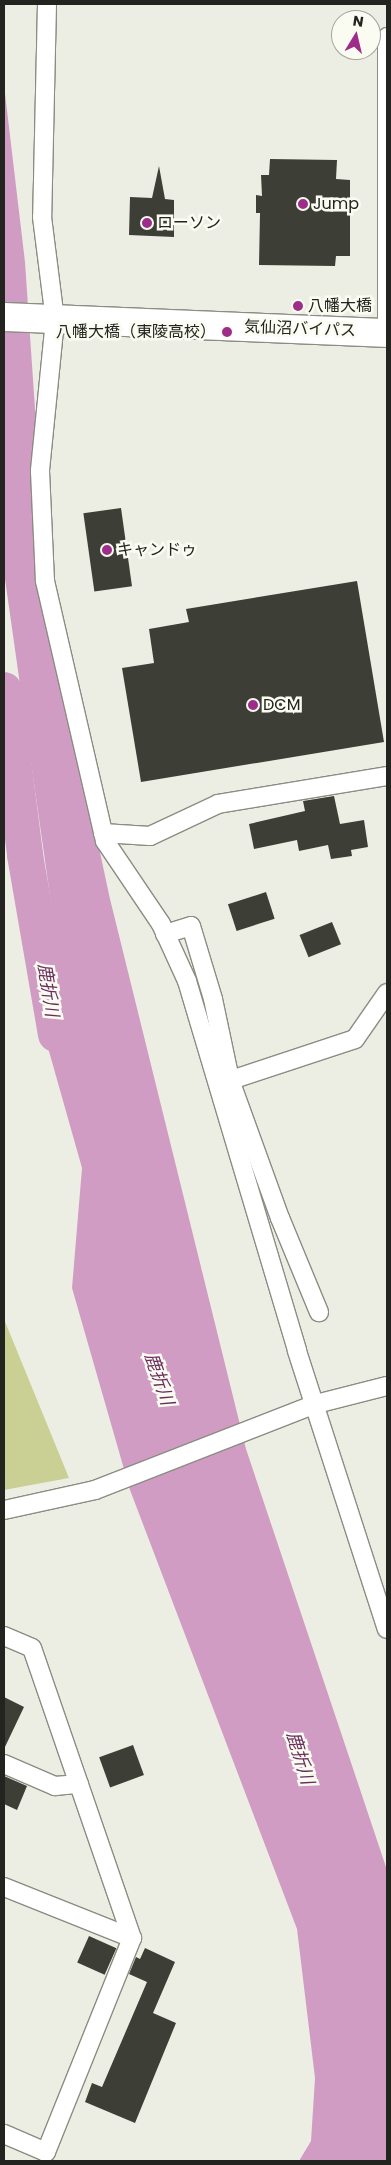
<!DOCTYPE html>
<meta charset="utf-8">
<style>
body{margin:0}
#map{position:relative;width:391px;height:2165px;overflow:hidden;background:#edeee3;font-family:Poppins,"Noto Sans JP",sans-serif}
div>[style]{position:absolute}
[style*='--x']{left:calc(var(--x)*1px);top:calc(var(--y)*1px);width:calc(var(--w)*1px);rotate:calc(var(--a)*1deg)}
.green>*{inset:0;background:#cad094}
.water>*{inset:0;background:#d19cc3}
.river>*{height:36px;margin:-18px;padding:0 18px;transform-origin:18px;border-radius:18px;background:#d19cc3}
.building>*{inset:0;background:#3d3e35;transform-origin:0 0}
.roads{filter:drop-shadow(1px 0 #8b8c82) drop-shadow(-1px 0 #8b8c82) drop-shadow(0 1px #8b8c82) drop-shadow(0 -1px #8b8c82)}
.minor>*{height:18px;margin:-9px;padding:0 9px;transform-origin:9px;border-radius:9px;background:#fff}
.trunk>*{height:28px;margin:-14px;padding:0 14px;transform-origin:14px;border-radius:14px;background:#fff}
.dots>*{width:14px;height:14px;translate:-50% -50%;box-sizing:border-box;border:2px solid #fafcf1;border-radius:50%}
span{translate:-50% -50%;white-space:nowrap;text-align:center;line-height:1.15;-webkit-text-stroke:5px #fafcf1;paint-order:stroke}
.poi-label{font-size:16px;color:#232420}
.left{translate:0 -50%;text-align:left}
.right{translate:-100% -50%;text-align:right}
.street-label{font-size:16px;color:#232420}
.water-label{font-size:18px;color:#6c2c5e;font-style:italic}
.frame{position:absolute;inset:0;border:5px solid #232420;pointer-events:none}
.north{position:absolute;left:331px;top:10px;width:50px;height:50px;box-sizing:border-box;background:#fafcf1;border:1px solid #a4a69d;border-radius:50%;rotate:9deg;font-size:14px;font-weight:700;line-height:20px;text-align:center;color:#232420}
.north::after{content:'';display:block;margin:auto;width:18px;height:22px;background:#9e2c89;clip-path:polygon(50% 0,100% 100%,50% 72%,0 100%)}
</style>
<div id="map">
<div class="green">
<i style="clip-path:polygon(4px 1319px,69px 1478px,4px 1490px)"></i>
</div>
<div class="water">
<i style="clip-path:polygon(4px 85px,25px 262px,49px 614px,110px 899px,246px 1449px,387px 1870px,387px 2161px,299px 2161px,311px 2141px,315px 2078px,297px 1929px,130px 1490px,72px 1288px,82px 1168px,41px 1023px,53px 917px,4px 572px)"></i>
</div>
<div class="river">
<i style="--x:4;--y:690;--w:166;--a:82.7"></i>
<i style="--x:25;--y:855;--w:182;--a:80.2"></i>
</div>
<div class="building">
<i style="clip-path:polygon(270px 159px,337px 160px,336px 179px,350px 180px,350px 256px,336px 256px,335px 266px,259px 265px,260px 213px,256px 213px,256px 195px,262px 196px,261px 175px,269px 175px)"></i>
<i style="clip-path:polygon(159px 166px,165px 199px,174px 200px,174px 237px,129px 235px,130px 197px,152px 198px)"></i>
<i style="left:121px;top:508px;width:79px;height:38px;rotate:82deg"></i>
<i style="clip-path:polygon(357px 581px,384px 742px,141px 782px,122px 668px,154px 663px,149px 629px,189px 622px,186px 609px)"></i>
<i style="clip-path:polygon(334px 796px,340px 824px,364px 820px,368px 847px,351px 850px,352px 856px,331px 859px,328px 845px,299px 851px,297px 840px,254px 849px,249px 824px,305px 811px,303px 801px)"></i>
<i style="left:266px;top:892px;width:28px;height:40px;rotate:72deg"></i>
<i style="left:332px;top:922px;width:24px;height:35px;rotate:68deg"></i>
<i style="clip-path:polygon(4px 1697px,24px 1707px,4px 1749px)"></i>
<i style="left:133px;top:1745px;width:32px;height:36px;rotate:70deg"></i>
<i style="clip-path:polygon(4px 1776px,27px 1786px,17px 1810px,4px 1804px)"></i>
<i style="left:89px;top:1936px;width:30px;height:29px;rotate:24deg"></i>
<i style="clip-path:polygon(145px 1948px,175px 1962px,153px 2013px,176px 2023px,135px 2123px,85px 2102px,92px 2083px,102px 2087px,147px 1982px,129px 1974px,136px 1957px,140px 1959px)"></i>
</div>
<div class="roads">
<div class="minor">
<i style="--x:47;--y:4;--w:213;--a:91.3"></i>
<i style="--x:42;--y:217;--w:104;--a:82.8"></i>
<i style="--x:55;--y:320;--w:152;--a:95.7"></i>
<i style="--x:40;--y:471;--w:110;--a:87.4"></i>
<i style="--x:45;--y:581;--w:267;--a:77"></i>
<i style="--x:105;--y:841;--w:100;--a:56"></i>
<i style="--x:161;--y:924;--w:63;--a:65.5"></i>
<i style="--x:187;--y:981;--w:386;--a:73.4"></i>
<i style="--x:297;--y:1351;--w:292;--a:72.1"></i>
<i style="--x:387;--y:333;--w:296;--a:-90"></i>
<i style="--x:103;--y:833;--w:47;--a:3.7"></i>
<i style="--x:150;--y:836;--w:75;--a:-25.2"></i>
<i style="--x:218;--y:804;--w:171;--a:-9.4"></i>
<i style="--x:165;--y:934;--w:27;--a:-17"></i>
<i style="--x:191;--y:926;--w:76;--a:73.2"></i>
<i style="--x:213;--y:999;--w:83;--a:78.1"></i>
<i style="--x:230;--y:1080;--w:147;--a:70.1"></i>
<i style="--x:280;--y:1218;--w:102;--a:67.5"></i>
<i style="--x:219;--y:1084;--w:143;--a:-18.3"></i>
<i style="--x:355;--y:1039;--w:56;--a:-55.2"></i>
<i style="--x:4;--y:1510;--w:93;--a:-12.4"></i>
<i style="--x:95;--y:1490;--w:237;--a:-21.3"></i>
<i style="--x:316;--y:1404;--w:73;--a:-14.2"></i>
<i style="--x:4;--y:1636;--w:30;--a:23"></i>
<i style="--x:32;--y:1648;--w:307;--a:71"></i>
<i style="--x:4;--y:1764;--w:56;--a:23.3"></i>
<i style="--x:55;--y:1786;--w:24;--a:-5"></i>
<i style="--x:4;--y:1887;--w:138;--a:21.7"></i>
<i style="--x:132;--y:1938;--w:231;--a:111.9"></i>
<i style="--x:46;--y:2152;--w:46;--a:-156.8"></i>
</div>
<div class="trunk">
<i style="--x:4;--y:317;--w:383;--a:2.4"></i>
</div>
</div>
<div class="dots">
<i style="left:303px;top:204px;background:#9e2c89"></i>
<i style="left:147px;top:223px;background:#9e2c89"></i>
<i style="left:298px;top:306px;background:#9e2c89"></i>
<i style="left:227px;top:332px;background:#9e2c89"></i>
<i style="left:107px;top:550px;background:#9e2c89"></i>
<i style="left:253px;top:705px;background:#9e2c89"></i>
</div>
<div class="poi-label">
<span class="left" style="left:313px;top:204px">Jump</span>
<span class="left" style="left:157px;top:223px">ローソン</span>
<span class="left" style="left:308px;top:306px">八幡大橋</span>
<span class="right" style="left:216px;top:332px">八幡大橋（東陵高校）</span>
<span class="left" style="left:117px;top:550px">キャンドゥ</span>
<span class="left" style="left:263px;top:705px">DCM</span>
</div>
<div class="street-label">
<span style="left:300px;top:329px;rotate:2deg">気仙沼バイパス</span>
</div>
<div class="water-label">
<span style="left:48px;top:990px;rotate:81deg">鹿折川</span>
<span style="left:159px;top:1379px;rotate:71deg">鹿折川</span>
<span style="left:300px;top:1758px;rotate:73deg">鹿折川</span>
</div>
<div class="frame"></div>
<div class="north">N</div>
</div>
